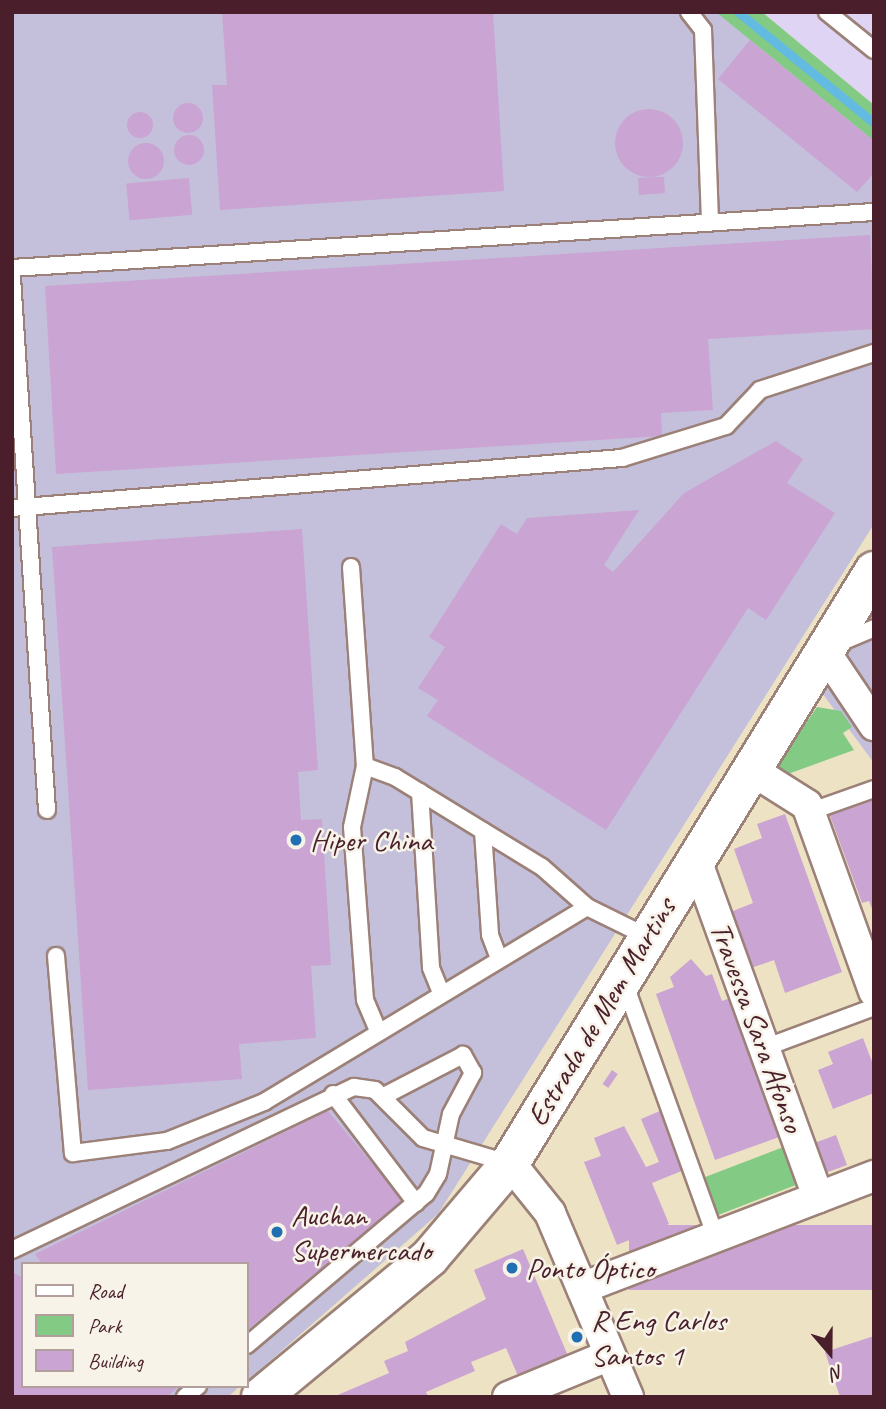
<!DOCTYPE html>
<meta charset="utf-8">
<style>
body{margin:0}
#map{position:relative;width:886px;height:1409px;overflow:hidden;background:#ede3c4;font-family:Caveat,sans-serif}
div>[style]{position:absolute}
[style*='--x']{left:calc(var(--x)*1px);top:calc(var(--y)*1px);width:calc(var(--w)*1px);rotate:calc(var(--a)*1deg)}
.built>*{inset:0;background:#e0d4f4}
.industrial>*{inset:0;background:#c4c0db}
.green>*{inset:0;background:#83ca85;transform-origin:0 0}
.stream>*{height:9px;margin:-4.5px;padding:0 4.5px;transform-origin:4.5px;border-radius:4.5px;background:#64bbe1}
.building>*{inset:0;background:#caa4d3;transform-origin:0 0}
.round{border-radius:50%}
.roads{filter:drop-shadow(2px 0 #9c8178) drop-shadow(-2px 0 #9c8178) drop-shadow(0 2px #9c8178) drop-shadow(0 -2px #9c8178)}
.lane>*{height:16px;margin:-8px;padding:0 8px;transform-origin:8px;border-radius:8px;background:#fff}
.street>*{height:30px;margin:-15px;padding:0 15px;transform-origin:15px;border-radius:15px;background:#fff}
.secondary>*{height:38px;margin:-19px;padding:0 19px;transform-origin:19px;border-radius:19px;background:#fff}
.dots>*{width:19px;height:19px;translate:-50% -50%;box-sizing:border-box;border:4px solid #f7f3e8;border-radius:50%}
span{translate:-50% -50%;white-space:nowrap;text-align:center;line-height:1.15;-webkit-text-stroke:5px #f7f3e8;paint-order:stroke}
.poi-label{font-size:30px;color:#4a1f2b}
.left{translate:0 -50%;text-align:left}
.street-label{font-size:30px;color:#4a1f2b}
.frame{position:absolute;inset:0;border:14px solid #4a1f2b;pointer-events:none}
.legend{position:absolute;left:21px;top:1262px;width:228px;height:126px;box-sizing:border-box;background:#f7f3e8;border:2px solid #b29e9c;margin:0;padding:9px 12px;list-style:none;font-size:21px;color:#4a1f2b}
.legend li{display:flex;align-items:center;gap:14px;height:35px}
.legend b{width:35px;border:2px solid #b29e9c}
.north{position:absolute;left:795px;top:1318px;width:70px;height:70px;-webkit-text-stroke:5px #f7f3e8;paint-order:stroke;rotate:160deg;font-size:19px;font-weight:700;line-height:28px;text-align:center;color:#4a1f2b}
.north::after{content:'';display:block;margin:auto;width:24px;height:32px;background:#4a1f2b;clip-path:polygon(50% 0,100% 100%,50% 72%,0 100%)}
</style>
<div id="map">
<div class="built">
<i style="clip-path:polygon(762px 12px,874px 12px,874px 105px)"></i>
</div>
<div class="industrial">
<i style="clip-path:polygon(12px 12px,717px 12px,874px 139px,874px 524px,438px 1214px,247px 1381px,247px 1264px,23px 1264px,23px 1386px,240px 1386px,228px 1397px,12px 1397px)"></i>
<i style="clip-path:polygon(874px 596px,874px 763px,816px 685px)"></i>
</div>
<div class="green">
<i style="clip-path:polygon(716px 12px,762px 12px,874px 105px,874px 141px)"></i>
<i style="clip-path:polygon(817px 707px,841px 711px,852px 727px,843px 733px,854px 750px,788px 774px,776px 767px)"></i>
<i style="left:786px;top:1146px;width:40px;height:88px;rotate:69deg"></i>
</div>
<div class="stream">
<i style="--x:738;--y:12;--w:176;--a:39.2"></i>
</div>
<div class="building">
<i style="clip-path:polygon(222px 12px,493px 12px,504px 191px,220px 210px,212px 85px,227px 85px)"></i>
<i style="clip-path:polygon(750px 40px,874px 141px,874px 173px,857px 192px,718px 79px)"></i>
<i class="round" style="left:173px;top:103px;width:30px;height:30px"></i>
<i class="round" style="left:615px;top:109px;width:68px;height:68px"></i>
<i class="round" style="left:127px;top:112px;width:26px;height:26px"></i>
<i class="round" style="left:174px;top:135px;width:30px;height:30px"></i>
<i class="round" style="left:128px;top:143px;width:36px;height:36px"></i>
<i style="clip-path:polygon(657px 177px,664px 177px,665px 193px,639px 195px,638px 178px)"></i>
<i style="left:189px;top:178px;width:37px;height:63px;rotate:85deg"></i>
<i style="clip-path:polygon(870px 235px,874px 329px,708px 339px,713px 410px,661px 413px,662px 436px,56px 474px,45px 286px)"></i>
<i style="clip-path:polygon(776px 441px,803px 459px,787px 483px,835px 513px,766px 620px,748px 608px,606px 830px,427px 716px,438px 700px,418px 688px,445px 647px,429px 637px,501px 524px,517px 534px,527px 518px,639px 510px,604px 565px,613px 572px,684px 493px)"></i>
<i style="clip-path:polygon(302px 529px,318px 770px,298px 772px,301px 820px,322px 819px,331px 965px,311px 966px,316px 1038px,239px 1044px,242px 1079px,88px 1090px,52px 547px)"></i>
<i style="clip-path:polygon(874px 797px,874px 914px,869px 901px,862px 903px,829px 813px)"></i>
<i style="clip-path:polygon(785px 814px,842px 972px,785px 993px,774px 960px,748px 969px,728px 913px,753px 903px,734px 849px,762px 838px,757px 824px)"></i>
<i style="clip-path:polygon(691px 959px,706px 976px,712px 974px,722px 1001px,733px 997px,782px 1136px,715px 1160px,656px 994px,674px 987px,670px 977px)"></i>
<i style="clip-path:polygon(863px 1038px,874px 1067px,874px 1093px,833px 1109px,818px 1070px,833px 1064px,828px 1052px)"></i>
<i style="left:612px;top:1070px;width:7px;height:17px;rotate:34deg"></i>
<i style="clip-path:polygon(662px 1110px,684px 1170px,652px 1183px,669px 1224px,617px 1245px,584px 1162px,601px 1156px,594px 1138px,624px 1126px,646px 1167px,659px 1162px,641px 1119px)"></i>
<i style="clip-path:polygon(328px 1111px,403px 1200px,247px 1330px,247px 1264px,42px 1264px,35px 1254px)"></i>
<i style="left:836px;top:1135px;width:32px;height:26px;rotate:70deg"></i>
<i style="left:874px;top:1225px;width:65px;height:245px;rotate:90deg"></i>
<i style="clip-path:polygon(523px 1249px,568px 1356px,518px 1376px,506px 1348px,471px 1362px,475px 1371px,426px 1392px,428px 1397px,333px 1397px,389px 1373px,384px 1361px,408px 1351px,405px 1342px,486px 1299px,474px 1270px)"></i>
<i style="clip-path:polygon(12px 1272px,23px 1278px,23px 1386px,179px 1386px,167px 1397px,12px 1397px)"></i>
<i style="clip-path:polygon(874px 1336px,874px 1397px,840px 1397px,825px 1352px)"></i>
</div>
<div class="roads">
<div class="lane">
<i style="--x:689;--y:12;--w:23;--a:52"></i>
<i style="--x:703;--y:30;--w:192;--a:87.9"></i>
<i style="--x:827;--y:12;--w:60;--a:39"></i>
<i style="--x:12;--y:268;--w:864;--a:-3.72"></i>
<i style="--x:12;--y:278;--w:533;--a:86.24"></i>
<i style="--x:12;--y:508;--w:612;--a:-4.69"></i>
<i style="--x:622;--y:458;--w:109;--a:-17.1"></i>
<i style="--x:726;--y:426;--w:50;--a:-46.6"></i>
<i style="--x:760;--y:390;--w:120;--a:-18"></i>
<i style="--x:351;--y:567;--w:199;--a:86"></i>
<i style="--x:365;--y:766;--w:32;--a:20"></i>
<i style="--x:395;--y:777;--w:172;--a:31.5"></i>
<i style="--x:542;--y:867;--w:60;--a:41.6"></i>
<i style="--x:839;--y:643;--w:38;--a:-23"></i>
<i style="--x:365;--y:766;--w:62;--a:102"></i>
<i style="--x:352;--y:827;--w:173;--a:85.7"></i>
<i style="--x:365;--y:1000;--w:33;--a:67"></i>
<i style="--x:420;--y:792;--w:176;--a:86.4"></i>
<i style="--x:431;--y:968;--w:27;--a:68"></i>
<i style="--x:809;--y:812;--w:69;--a:-19.5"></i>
<i style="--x:483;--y:831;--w:104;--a:86.1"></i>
<i style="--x:490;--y:935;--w:26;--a:69"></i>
<i style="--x:56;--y:956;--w:198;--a:85.1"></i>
<i style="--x:73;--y:1153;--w:95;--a:-7.3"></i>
<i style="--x:167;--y:1141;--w:105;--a:-21.9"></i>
<i style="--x:264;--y:1102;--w:377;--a:-31.1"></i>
<i style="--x:587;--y:907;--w:66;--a:26.2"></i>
<i style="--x:624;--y:982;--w:271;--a:70.2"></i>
<i style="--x:764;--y:1048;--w:117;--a:-20.4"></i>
<i style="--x:333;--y:1094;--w:137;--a:52.7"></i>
<i style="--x:12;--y:1250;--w:379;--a:-25.5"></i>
<i style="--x:354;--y:1087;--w:21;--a:8"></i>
<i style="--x:375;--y:1090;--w:68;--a:45"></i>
<i style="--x:423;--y:1138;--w:89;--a:16.4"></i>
<i style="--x:247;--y:1345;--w:234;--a:-40.2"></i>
<i style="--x:426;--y:1194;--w:23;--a:-59"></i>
<i style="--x:438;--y:1174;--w:61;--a:-77.8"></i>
<i style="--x:451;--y:1114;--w:47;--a:-61.8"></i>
<i style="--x:473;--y:1073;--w:21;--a:-119"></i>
<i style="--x:463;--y:1055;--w:91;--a:152.6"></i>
<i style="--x:185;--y:1397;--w:17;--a:-40"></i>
</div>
<div class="street">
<i style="--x:823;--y:649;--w:92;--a:56.1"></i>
<i style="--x:750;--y:769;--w:67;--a:32.3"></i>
<i style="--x:807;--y:805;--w:198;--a:70.2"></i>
<i style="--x:695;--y:857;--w:362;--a:70.1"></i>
<i style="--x:510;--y:1163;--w:64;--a:51.3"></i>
<i style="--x:550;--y:1213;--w:200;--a:67"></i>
<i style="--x:582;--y:1288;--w:313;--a:-21"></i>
<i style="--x:508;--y:1397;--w:110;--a:-22.4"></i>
</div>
<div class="secondary">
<i style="--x:261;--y:1397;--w:219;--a:-39.6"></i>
<i style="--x:430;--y:1257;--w:123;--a:-49.6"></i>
<i style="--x:510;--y:1163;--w:695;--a:-58.41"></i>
</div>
</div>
<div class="dots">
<i style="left:296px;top:840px;background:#1f6fb2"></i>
<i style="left:277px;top:1232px;background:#1f6fb2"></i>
<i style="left:512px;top:1268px;background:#1f6fb2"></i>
<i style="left:577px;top:1337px;background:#1f6fb2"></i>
</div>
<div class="poi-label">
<span class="left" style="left:310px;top:840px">Hiper China</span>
<span class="left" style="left:291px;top:1232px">Auchan<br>Supermercado</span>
<span class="left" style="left:526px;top:1268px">Ponto Óptico</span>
<span class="left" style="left:591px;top:1337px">R Eng Carlos<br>Santos 1</span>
</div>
<div class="street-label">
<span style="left:601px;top:1012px;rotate:-59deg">Estrada de Mem Martins</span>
<span style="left:757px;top:1027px;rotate:70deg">Travessa Sara Afonso</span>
</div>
<div class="frame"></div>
<ul class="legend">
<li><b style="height:9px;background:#fff"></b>Road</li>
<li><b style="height:19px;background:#83ca85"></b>Park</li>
<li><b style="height:19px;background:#caa4d3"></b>Building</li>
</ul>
<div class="north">N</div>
</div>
